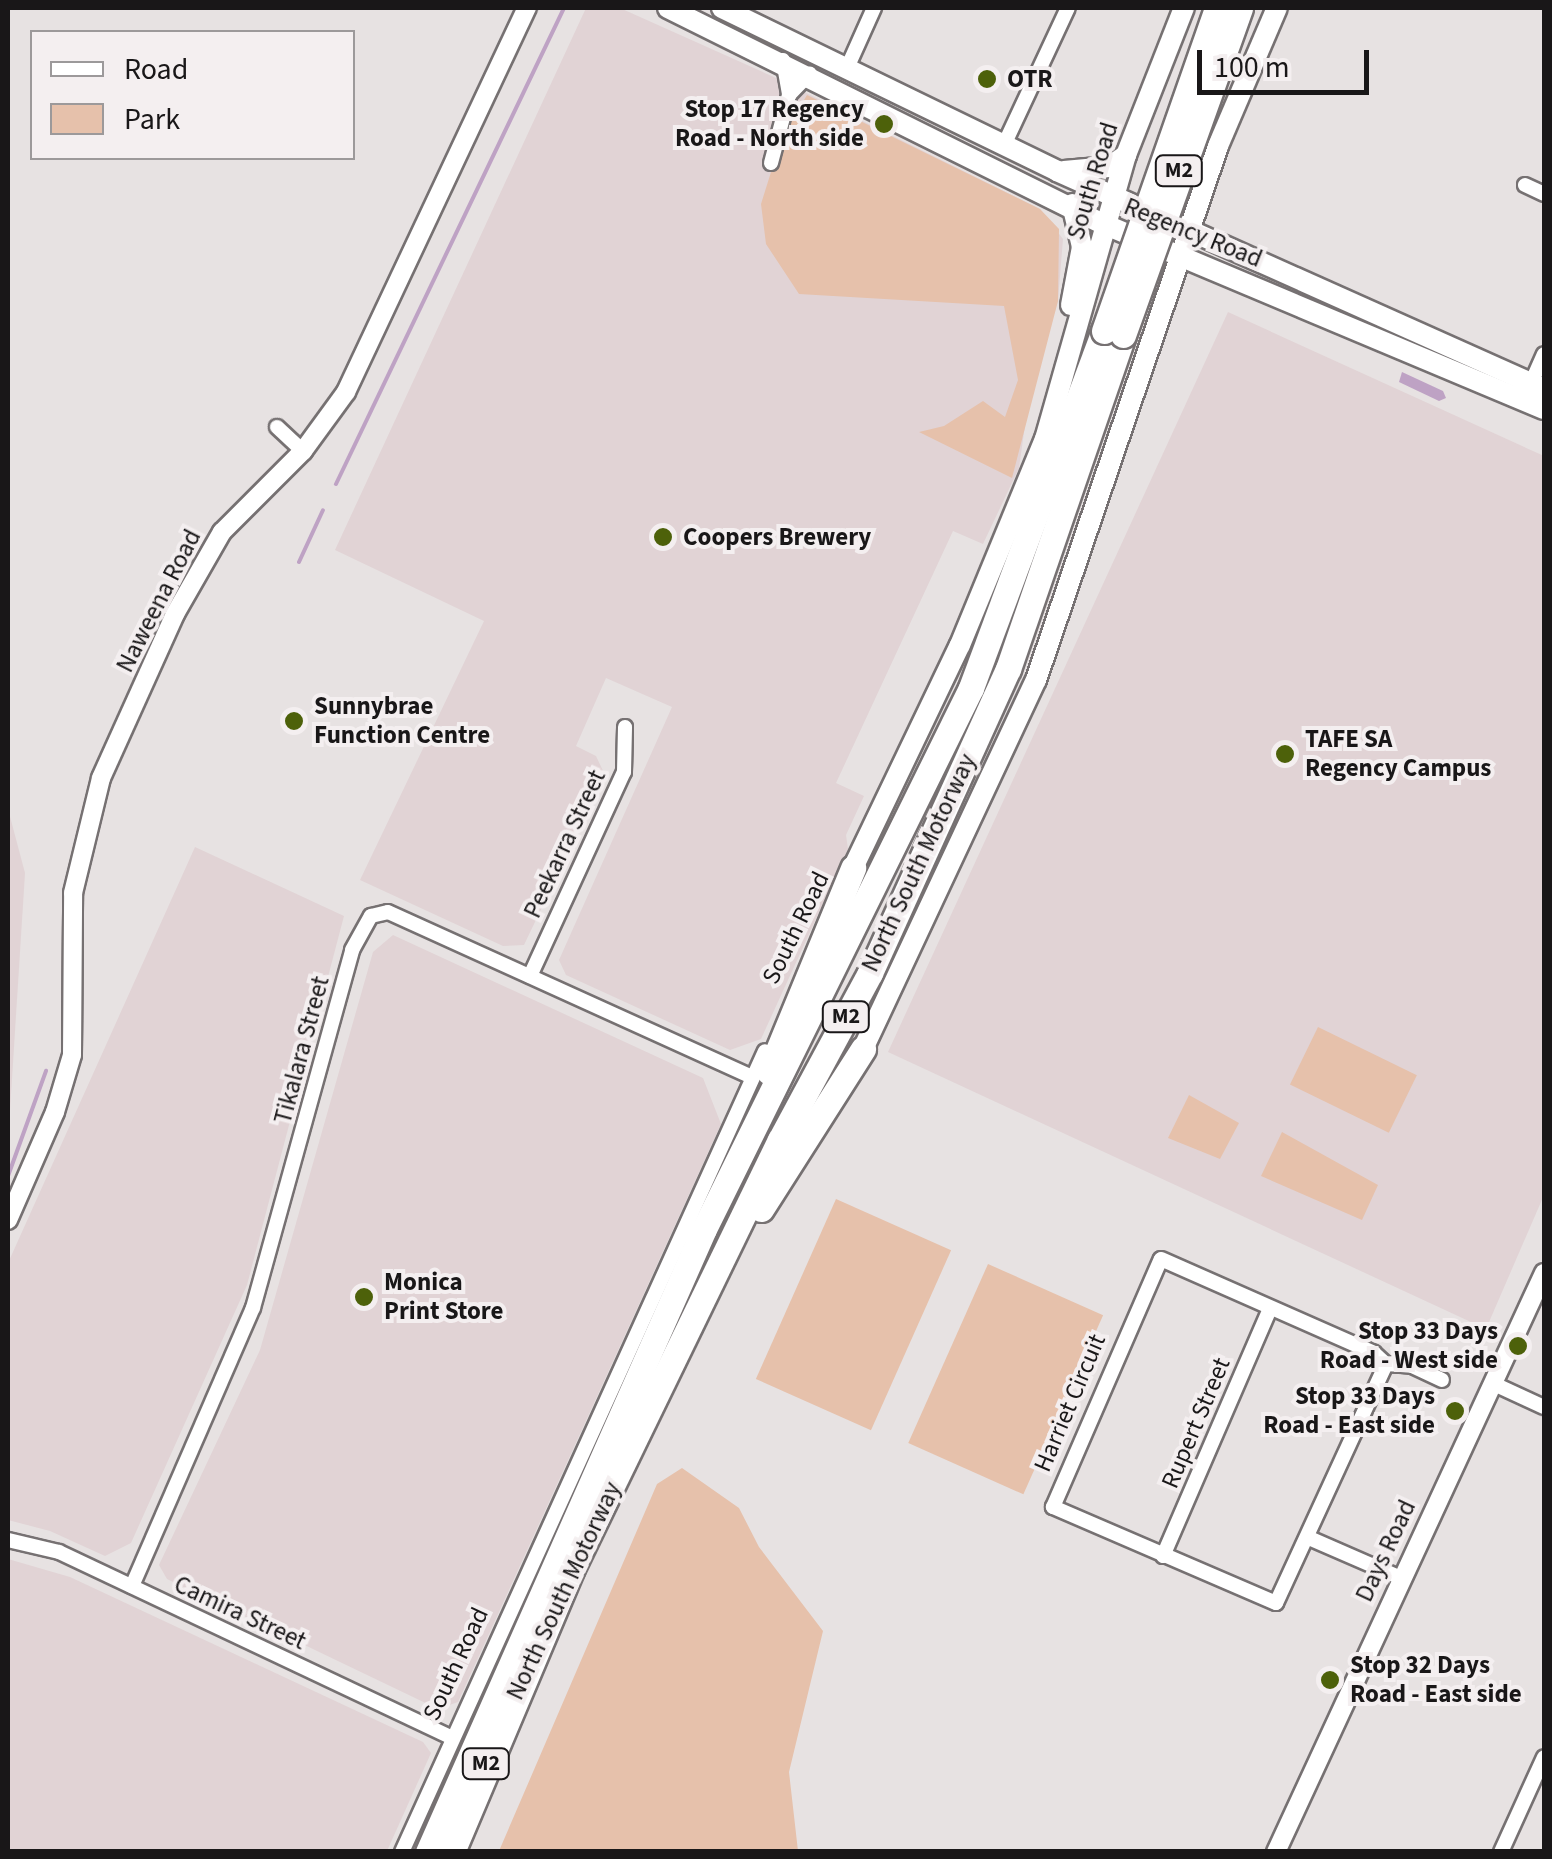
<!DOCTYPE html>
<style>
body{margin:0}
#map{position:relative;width:1552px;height:1859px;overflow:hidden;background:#e7e2e2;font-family:"Source Sans 3",sans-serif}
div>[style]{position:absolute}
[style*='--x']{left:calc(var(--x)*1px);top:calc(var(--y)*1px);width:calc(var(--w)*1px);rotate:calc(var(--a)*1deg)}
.built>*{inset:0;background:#e1d3d5}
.green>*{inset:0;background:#e6c1ab;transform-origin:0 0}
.water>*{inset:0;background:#bea2c4}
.stream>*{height:4px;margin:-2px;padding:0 2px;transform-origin:2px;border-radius:2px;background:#bea2c4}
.roads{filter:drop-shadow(2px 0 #767172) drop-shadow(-2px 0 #767172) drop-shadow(0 2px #767172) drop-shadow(0 -2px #767172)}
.minor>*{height:14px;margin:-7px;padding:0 7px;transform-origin:7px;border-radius:7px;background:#fff}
.tertiary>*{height:18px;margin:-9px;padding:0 9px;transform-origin:9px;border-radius:9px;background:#fff}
.secondary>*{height:20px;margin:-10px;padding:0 10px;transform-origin:10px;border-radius:10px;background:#fff}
.motorway>*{height:25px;margin:-12.5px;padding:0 12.5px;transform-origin:12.5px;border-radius:12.5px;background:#fff}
.bridges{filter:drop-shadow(2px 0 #767172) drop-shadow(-2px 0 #767172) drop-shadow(0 2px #767172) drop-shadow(0 -2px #767172)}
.motorway-bridge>*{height:25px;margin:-12.5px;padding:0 12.5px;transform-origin:12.5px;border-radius:12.5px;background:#fff}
.dots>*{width:28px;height:28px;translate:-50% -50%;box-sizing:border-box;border:5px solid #f4eff0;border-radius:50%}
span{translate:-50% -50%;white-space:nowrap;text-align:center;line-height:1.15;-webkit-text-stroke:8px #f4eff0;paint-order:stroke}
.shield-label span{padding:2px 8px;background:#f4eff0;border:2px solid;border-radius:8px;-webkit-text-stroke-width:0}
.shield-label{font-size:22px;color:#191718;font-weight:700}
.poi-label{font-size:25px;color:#191718;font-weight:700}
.left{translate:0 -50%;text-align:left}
.right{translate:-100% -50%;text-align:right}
.street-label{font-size:25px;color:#191718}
.frame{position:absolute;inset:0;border:10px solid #191718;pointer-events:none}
.legend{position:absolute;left:30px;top:30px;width:325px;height:130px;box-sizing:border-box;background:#f4eff0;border:2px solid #9c999a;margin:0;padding:12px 18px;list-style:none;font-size:30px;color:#191718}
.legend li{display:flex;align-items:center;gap:20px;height:50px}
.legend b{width:50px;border:2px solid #9c999a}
.scale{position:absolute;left:1197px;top:50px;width:172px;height:45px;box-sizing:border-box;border:5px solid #191718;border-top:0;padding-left:12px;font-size:30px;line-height:35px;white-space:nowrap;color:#191718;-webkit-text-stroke:8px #f4eff0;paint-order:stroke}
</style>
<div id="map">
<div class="built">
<i style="clip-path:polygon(586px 8px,620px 8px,776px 78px,1040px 209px,1063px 239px,1058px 301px,1029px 397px,1019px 468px,983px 544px,953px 531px,836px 783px,864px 796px,846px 835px,848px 849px,761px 1039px,730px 1050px,566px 975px,559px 960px,672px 707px,606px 678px,576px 746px,596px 756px,605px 775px,524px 945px,503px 946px,360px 880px,484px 621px,335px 550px)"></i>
<i style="clip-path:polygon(1228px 312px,1544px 456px,1544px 1195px,1486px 1329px,888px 1052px)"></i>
<i style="clip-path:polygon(8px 809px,25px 873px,8px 1142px)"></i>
<i style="clip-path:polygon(195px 847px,344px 916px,247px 1285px,131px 1543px,105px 1556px,50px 1531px,8px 1520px,8px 1263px)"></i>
<i style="clip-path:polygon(393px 935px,703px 1078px,721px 1124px,458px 1702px,438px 1709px,167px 1579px,159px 1565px,260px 1350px,373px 952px)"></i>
<i style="clip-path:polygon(8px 1559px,70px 1577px,423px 1742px,431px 1753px,387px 1851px,8px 1851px)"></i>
</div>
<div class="green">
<i style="clip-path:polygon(807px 95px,1040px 209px,1059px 229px,1058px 301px,1012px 478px,919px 432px,944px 426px,983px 401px,1005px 417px,1018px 380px,1004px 306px,799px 294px,766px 244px,761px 204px,782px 137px)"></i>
<i style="left:1318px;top:1027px;width:110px;height:64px;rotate:26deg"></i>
<i style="clip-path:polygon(1189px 1095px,1239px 1123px,1220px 1159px,1168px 1138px)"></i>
<i style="clip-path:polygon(1282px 1132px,1378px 1185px,1362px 1220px,1261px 1176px)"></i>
<i style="left:836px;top:1199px;width:126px;height:197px;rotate:24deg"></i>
<i style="left:988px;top:1264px;width:126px;height:196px;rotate:24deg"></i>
<i style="clip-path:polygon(682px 1468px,739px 1508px,759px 1547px,823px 1631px,789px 1772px,798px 1851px,499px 1851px,657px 1484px)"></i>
</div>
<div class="water">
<i style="clip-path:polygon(1402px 372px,1443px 391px,1446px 398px,1439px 401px,1399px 382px)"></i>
</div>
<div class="stream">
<i style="--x:336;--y:484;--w:528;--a:-64.41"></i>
<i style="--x:299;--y:562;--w:57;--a:-65.2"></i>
<i style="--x:8;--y:1176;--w:112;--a:-70.1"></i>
</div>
<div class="roads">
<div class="minor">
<i style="--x:783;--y:60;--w:36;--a:80"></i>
<i style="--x:789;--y:95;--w:30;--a:-46"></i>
<i style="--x:848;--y:66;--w:64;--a:-65.9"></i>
<i style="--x:1004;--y:145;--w:151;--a:-65"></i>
<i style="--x:771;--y:163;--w:70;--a:-75.2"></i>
<i style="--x:1525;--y:185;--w:21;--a:25"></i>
<i style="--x:1528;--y:390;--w:39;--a:-66"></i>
<i style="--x:277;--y:427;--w:35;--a:43"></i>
<i style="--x:530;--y:976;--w:225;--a:-65.3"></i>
<i style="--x:624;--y:772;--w:45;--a:-88.7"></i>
<i style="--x:1161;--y:1259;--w:233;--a:23.8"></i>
<i style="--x:1374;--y:1353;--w:16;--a:43"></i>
<i style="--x:1386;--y:1364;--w:263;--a:114.7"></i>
<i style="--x:1276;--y:1603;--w:243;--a:-156.7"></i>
<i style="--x:1053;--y:1507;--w:270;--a:-66.5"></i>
<i style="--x:1386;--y:1364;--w:26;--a:4"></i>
<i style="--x:1412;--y:1366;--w:33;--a:25"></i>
<i style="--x:1492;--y:1383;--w:57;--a:24.8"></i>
<i style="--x:1309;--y:1538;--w:100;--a:23.5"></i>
<i style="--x:8;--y:1540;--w:52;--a:13.2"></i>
<i style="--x:59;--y:1552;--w:433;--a:25.3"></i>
<i style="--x:1163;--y:1556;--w:269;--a:-66.6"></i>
<i style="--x:132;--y:1586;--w:303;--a:-66.5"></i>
<i style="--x:253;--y:1308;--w:371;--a:-74.5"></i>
<i style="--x:352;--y:950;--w:39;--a:-61"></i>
<i style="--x:371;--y:916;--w:17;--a:-13"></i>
<i style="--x:388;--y:912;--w:400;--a:24.4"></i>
<i style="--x:402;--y:1852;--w:879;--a:-65.62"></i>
<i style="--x:1501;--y:1852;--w:104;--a:-65.6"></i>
</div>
<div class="tertiary">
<i style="--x:8;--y:1220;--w:118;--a:-66.5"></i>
<i style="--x:55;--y:1112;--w:59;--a:-73.4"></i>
<i style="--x:72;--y:1055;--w:162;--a:-89.6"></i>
<i style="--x:73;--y:893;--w:118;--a:-76.3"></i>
<i style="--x:101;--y:778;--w:180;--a:-65.7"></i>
<i style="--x:175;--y:614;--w:95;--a:-60.2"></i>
<i style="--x:222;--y:532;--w:115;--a:-45"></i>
<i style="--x:303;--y:451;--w:73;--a:-53.9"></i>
<i style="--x:346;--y:392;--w:425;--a:-64.8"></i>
<i style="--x:1276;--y:1852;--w:638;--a:-65.16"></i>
</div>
<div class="secondary">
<i style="--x:668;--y:8;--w:489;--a:26.4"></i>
<i style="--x:1106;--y:225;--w:475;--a:22.8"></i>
<i style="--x:722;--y:8;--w:373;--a:25.9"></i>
<i style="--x:1057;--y:171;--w:534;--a:24.12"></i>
<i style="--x:1064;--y:171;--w:45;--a:-5.1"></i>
<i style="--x:1109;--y:167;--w:21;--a:-35"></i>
<i style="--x:1071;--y:305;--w:59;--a:-79.3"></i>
<i style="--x:1082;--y:247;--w:44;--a:-103.1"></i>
<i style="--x:853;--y:868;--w:247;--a:-64.4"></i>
<i style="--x:960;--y:645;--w:223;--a:-67.6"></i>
<i style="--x:1045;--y:439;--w:295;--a:-74.1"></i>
<i style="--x:1126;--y:155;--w:158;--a:-68.5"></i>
<i style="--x:863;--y:1049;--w:408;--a:-64.9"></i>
<i style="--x:1036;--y:680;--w:564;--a:-71.18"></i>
<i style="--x:1218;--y:146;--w:150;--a:-66.9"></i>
</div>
<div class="motorway">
<i style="--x:769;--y:1072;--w:221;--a:-67.6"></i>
<i style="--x:761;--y:1209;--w:190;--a:-57.5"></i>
<i style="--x:428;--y:1852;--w:681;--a:-66.11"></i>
<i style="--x:704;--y:1229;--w:603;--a:-63.73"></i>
<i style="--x:971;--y:688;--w:381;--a:-69.6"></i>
<i style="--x:452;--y:1852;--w:308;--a:-67.1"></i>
<i style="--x:572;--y:1568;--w:476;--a:-64.1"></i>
<i style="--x:780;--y:1140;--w:190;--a:-61.7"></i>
<i style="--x:870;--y:973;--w:334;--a:-65.6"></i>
<i style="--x:1008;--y:669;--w:353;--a:-71"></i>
</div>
</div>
<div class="bridges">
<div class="motorway-bridge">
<i style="--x:1104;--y:331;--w:342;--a:-70.7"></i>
<i style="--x:1123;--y:335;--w:347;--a:-70.3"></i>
</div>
</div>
<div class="dots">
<i style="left:987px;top:79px;background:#4d610a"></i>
<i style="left:884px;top:124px;background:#4d610a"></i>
<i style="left:663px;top:537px;background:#4d610a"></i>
<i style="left:294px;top:721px;background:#4d610a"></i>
<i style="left:1285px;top:754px;background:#4d610a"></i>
<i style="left:364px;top:1297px;background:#4d610a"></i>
<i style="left:1518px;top:1346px;background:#4d610a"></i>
<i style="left:1455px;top:1411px;background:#4d610a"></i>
<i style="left:1330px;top:1680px;background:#4d610a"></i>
</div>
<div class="shield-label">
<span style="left:1179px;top:171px">M2</span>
<span style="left:846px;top:1017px">M2</span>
<span style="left:486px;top:1764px">M2</span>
</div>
<div class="poi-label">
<span class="left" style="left:1007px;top:79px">OTR</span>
<span class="right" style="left:864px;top:124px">Stop 17 Regency<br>Road - North side</span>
<span class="left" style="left:683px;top:537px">Coopers Brewery</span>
<span class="left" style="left:314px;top:721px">Sunnybrae<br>Function Centre</span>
<span class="left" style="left:1305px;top:754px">TAFE SA<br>Regency Campus</span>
<span class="left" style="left:384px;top:1297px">Monica<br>Print Store</span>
<span class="right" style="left:1498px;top:1346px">Stop 33 Days<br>Road - West side</span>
<span class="right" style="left:1435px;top:1411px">Stop 33 Days<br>Road - East side</span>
<span class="left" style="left:1350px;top:1680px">Stop 32 Days<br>Road - East side</span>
</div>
<div class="street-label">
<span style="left:1093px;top:181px;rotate:-73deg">South Road</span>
<span style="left:1193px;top:233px;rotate:22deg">Regency Road</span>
<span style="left:159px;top:601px;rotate:-63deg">Naweena Road</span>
<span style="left:565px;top:844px;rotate:-65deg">Peekarra Street</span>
<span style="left:919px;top:863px;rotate:-65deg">North South Motorway</span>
<span style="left:796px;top:928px;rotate:-64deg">South Road</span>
<span style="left:302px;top:1050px;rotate:-75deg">Tikalara Street</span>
<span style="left:1070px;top:1403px;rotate:-67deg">Harriet Circuit</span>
<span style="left:1196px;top:1423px;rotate:-67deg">Rupert Street</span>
<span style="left:1386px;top:1551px;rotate:-65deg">Days Road</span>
<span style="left:564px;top:1591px;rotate:-65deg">North South Motorway</span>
<span style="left:240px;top:1613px;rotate:25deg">Camira Street</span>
<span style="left:456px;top:1664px;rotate:-65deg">South Road</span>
</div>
<div class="frame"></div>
<ul class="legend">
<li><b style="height:12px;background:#fff"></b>Road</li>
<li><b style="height:28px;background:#e6c1ab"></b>Park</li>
</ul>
<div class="scale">100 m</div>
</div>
